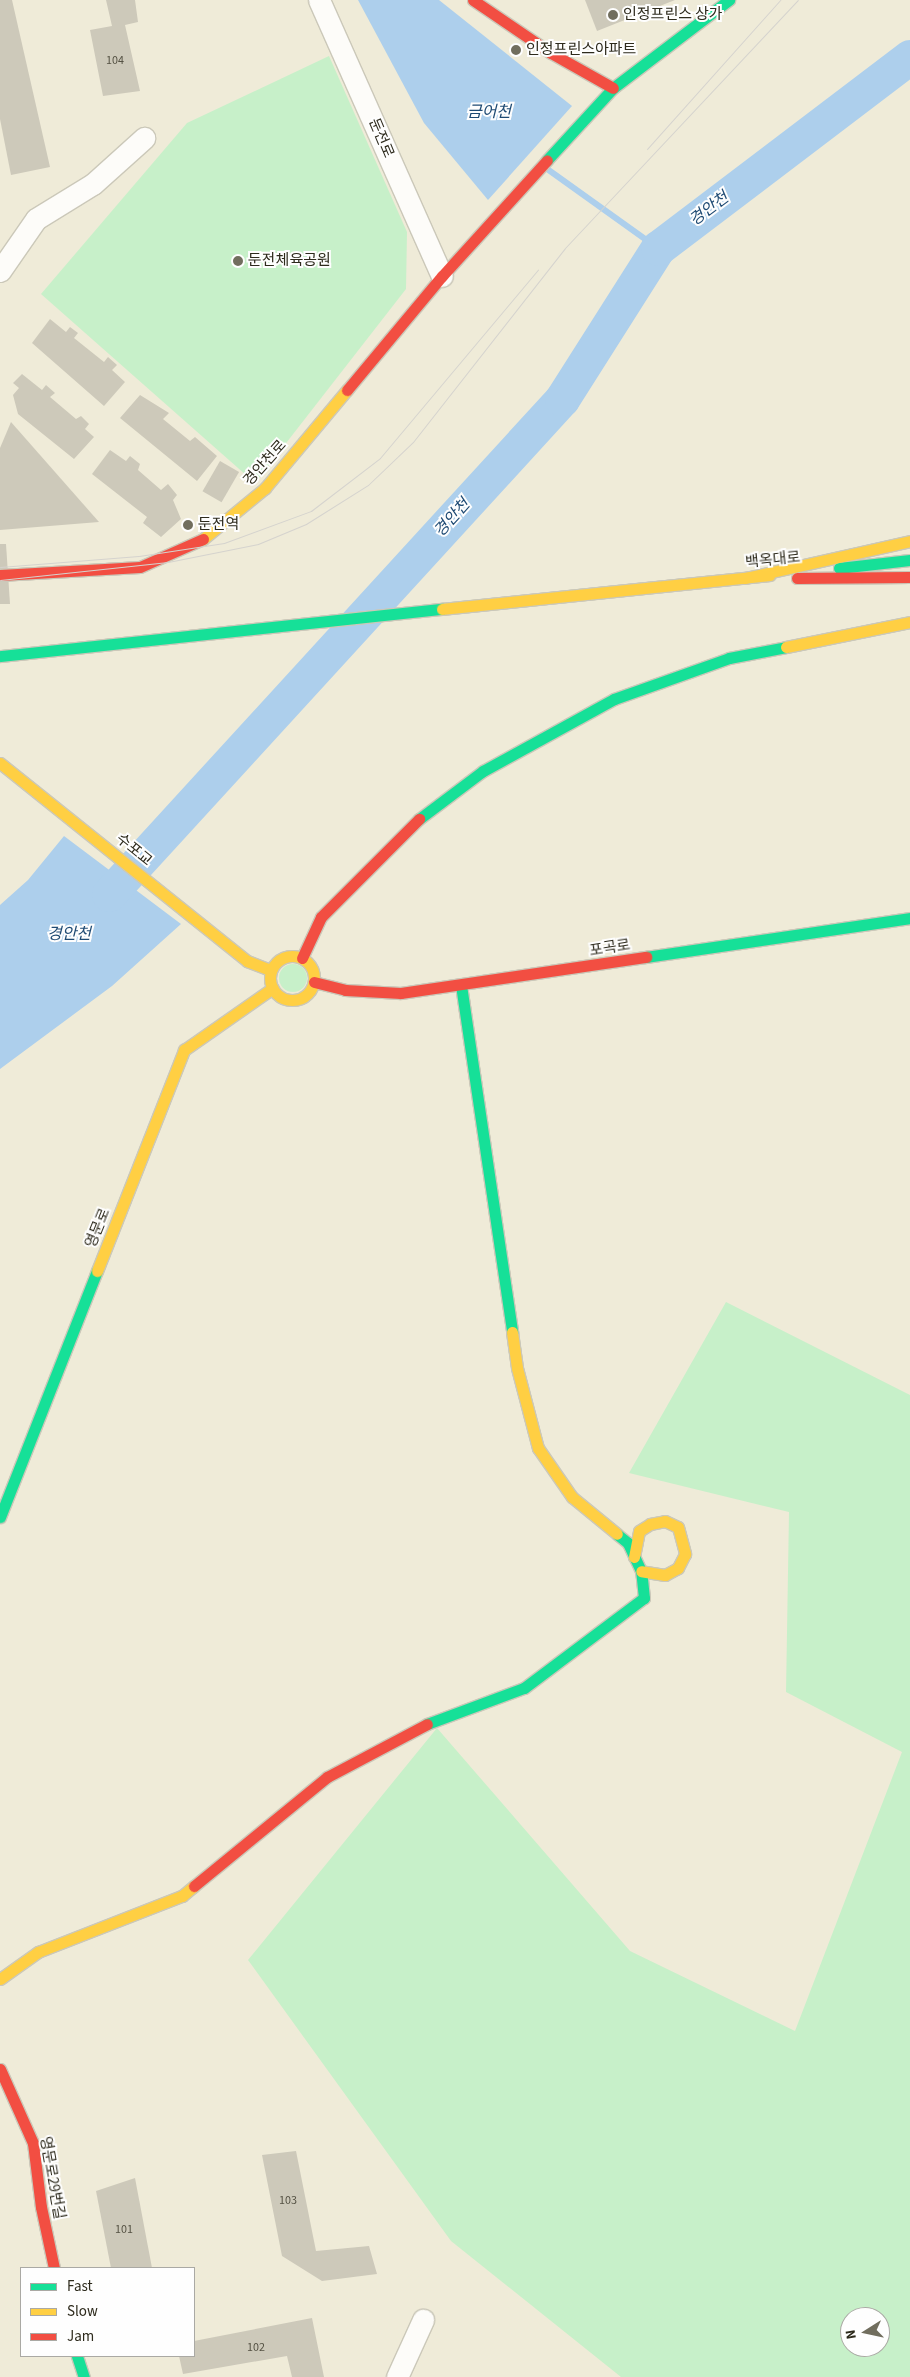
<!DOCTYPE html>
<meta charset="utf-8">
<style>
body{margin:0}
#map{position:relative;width:910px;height:2377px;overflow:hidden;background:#efebd8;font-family:"Source Sans 3","Noto Sans KR",sans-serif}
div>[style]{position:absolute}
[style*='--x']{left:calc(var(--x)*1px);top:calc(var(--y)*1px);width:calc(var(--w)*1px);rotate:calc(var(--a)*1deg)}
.green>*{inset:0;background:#c7f0c9}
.round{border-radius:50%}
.water>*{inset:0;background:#adcfec}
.stream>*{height:5.5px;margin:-2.75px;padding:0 2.75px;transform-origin:2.75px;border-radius:2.75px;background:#adcfec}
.river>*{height:35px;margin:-17.5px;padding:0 17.5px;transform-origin:17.5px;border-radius:17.5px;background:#adcfec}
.building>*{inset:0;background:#cdc9ba;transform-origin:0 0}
.roads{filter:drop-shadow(1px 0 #cbc8b9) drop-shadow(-1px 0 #cbc8b9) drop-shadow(0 1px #cbc8b9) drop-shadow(0 -1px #cbc8b9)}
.street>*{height:21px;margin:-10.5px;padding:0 10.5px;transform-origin:10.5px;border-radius:10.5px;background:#fdfcf9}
.fast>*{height:11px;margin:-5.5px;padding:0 5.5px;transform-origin:5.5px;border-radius:5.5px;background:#16e098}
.slow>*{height:11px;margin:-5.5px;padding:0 5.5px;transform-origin:5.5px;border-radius:5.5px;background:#ffcf43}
.slow>.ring{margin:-5.5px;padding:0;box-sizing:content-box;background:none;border:11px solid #ffcf43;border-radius:50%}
.jam>*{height:11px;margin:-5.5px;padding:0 5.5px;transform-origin:5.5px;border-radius:5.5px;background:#f24e42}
.tram>*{height:1px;margin:-0.5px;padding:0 0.5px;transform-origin:0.5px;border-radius:0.5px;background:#d5d3ce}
.dots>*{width:14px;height:14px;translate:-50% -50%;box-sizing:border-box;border:2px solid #fefefe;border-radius:50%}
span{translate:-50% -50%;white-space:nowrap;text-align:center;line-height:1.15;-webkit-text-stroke:4px #fefefe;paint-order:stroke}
.number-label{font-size:12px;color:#555244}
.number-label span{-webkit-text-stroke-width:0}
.poi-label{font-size:15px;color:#2d2a1c}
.left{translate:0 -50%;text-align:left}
.street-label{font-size:15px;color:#2d2a1c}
.water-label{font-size:16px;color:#1e4a73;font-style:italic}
.legend{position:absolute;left:20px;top:2267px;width:175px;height:90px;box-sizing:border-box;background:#fefefe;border:1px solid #aaa9a4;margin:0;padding:6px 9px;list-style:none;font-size:15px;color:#2d2a1c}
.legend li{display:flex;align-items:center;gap:10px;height:25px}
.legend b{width:25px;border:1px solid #aaa9a4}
.north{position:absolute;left:840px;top:2307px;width:50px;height:50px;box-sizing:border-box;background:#fefefe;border:1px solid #aaa9a4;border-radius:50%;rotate:260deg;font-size:14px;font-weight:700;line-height:20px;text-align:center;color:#2d2a1c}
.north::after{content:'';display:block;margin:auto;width:18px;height:22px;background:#716e5e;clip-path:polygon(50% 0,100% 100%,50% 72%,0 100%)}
</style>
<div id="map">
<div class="green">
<i style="clip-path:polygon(329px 56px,407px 232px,406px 289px,255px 483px,41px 294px,187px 123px)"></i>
<i class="round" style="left:279px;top:964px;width:28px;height:28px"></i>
<i style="clip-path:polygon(evenodd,726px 1302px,910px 1395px,910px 2377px,621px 2377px,451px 2241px,248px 1960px,437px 1728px,630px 1951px,795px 2031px,902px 1752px,786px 1692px,789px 1512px,629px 1473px,726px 1302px,850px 2317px,880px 2317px,880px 2347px,850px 2347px,850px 2317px)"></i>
</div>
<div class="water">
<i style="clip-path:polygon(358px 0,439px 0,572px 106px,488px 200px,424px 123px)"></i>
<i style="clip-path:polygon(64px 836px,181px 924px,112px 986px,0 1069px,0 905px,28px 880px)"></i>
</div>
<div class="stream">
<i style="--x:549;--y:170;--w:134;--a:35.6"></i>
</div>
<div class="river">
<i style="--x:109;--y:894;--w:671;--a:-47.54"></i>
<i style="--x:562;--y:399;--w:179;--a:-57.6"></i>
<i style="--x:658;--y:248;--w:316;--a:-37.2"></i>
</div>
<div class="building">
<i style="clip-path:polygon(0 0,12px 0,50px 167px,11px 175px,0 119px)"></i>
<i style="clip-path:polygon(106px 0,135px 0,138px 22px,125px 25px,140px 91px,103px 96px,90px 30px,112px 26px)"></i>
<i style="clip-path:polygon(585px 0,675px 0,597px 31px)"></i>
<i style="clip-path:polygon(50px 319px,66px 332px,70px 327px,78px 333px,74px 338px,104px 362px,108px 357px,117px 365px,112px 370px,125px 382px,104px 406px,32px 343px)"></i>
<i style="clip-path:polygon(22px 374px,42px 390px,46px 385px,55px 393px,50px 397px,76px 419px,81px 416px,89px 424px,85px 429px,94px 437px,74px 459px,18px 414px,13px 395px,19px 388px,13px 383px)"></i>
<i style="clip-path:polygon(140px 395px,169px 413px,163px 419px,190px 441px,195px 437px,217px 456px,197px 481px,120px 418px)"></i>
<i style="clip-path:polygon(11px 422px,99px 522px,0 530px,0 448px)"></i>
<i style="clip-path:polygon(110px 450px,126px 461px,130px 456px,140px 464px,138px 470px,161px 490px,168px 484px,177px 495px,173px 500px,181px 519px,161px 537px,143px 523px,147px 517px,92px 474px)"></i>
<i style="left:220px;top:461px;width:22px;height:35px;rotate:30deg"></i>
<i style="clip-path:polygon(0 544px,6px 544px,10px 604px,0 604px)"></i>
<i style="clip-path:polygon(296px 2151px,316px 2251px,369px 2246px,377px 2274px,322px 2281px,282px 2256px,262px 2155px)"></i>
<i style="clip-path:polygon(135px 2178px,152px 2268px,111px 2268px,96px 2191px)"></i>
<i style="clip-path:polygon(312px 2318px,324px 2377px,292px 2377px,287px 2356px,183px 2374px,179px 2356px,194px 2356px,194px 2341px)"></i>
</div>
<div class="roads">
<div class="street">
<i style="--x:319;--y:0;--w:302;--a:66"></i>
<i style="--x:0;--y:271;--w:63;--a:-55.3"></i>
<i style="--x:36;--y:219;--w:67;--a:-31.6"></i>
<i style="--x:93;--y:184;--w:69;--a:-42"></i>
<i style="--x:397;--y:2377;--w:63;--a:-65.5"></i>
</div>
<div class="fast">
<i style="--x:547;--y:160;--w:98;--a:-47.5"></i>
<i style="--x:613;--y:88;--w:146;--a:-37.2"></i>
<i style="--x:839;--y:568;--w:71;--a:-6.4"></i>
<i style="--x:0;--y:656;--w:444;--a:-6.1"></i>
<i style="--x:419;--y:819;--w:80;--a:-36.9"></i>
<i style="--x:483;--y:771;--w:149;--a:-28.8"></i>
<i style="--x:614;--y:699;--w:122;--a:-19.6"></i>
<i style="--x:729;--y:658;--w:58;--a:-10.9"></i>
<i style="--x:646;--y:957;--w:267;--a:-8.4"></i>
<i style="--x:461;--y:985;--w:351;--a:81.6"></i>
<i style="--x:0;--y:1517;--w:264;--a:-68.5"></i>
<i style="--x:427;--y:1724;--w:103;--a:-20.4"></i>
<i style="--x:524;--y:1688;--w:150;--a:-36.9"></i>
<i style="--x:644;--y:1598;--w:27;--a:-96"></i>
<i style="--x:641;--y:1571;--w:31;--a:-115"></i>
<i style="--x:628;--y:1543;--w:14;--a:-141"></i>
<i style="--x:77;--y:2356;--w:22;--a:72"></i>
</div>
<div class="slow">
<i style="--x:203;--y:539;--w:80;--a:-39.4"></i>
<i style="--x:265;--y:488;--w:128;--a:-50.1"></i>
<i style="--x:745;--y:578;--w:169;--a:-12.6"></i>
<i style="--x:442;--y:609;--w:329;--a:-5.9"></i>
<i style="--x:786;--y:647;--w:126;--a:-11.4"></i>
<i style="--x:0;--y:763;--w:317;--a:38.7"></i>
<i style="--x:247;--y:961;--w:26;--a:21"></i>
<i class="ring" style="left:270px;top:956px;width:33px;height:33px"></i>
<i style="--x:97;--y:1271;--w:238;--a:-68.5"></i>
<i style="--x:184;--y:1050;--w:108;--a:-34.9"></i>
<i style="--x:512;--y:1332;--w:36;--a:82"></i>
<i style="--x:517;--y:1368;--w:83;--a:75.3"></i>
<i style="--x:538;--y:1448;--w:60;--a:55.2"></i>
<i style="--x:572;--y:1497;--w:58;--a:39.4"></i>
<i style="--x:634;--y:1557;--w:26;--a:-79"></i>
<i style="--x:639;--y:1531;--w:13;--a:-32"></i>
<i style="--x:650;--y:1524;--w:15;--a:-11"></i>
<i style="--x:665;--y:1521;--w:14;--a:25"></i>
<i style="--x:678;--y:1527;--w:28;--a:75"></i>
<i style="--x:685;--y:1554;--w:16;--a:117"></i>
<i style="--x:678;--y:1568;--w:15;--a:152"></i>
<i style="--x:665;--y:1575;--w:24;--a:-171"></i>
<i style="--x:0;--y:1979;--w:47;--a:-35.4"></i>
<i style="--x:38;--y:1952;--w:155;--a:-21.3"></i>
<i style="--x:182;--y:1896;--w:16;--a:-40"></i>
</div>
<div class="jam">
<i style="--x:473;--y:0;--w:94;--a:34.2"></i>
<i style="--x:551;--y:53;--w:71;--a:29.4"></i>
<i style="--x:347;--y:390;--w:148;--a:-50.2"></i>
<i style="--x:442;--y:276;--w:156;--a:-47.8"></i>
<i style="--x:0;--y:575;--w:140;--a:-3.3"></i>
<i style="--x:140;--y:567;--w:69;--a:-24"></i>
<i style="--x:797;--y:578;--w:113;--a:-0.5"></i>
<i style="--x:302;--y:958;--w:45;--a:-65.1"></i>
<i style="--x:321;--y:917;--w:139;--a:-45"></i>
<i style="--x:314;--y:982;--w:32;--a:14"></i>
<i style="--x:345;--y:990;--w:56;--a:3.1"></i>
<i style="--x:401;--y:993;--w:248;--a:-8.4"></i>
<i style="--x:194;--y:1886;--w:172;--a:-39.3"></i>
<i style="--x:327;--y:1777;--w:113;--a:-27.9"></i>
<i style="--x:0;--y:2069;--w:81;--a:66"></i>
<i style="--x:33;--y:2143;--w:64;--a:82.9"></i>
<i style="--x:41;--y:2207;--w:62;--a:78"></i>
</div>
</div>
<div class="tram">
<i style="--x:647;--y:149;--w:200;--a:-48.2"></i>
<i style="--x:0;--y:567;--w:139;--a:-4.5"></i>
<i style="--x:139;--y:556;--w:86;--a:-8.7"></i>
<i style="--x:224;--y:543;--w:93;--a:-20.2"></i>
<i style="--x:311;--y:511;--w:87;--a:-37.5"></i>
<i style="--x:380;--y:458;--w:246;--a:-50"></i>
<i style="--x:0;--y:580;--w:169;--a:-6.1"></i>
<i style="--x:168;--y:562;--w:92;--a:-11.3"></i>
<i style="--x:258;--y:544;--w:52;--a:-22.6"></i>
<i style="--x:306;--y:524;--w:73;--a:-32.2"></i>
<i style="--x:368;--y:485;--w:62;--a:-43.7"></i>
<i style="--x:413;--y:442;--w:246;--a:-51.9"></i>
<i style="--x:565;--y:248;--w:340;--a:-46.8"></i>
</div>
<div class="dots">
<i style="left:613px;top:15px;background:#716e5e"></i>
<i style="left:516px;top:50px;background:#716e5e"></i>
<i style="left:238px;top:261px;background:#716e5e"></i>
<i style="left:188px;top:525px;background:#716e5e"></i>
</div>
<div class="number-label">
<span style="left:115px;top:61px">104</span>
<span style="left:288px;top:2201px">103</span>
<span style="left:124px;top:2230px">101</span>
<span style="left:256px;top:2348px">102</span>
</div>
<div class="poi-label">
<span class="left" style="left:623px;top:15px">인정프린스 상가</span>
<span class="left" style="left:526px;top:50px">인정프린스아파트</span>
<span class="left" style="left:248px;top:261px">둔전체육공원</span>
<span class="left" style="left:198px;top:525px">둔전역</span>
</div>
<div class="street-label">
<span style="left:381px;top:138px;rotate:67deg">둔전로</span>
<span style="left:265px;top:463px;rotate:-48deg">경안천로</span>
<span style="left:773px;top:560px;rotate:-6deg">백옥대로</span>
<span style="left:134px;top:850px;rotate:39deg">수포교</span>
<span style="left:610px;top:948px;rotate:-9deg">포곡로</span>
<span style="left:98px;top:1228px;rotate:-68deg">영문로</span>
<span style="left:52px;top:2178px;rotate:80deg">영문로29번길</span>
</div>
<div class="water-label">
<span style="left:489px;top:112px">금어천</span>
<span style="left:709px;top:209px;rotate:-37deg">경안천</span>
<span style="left:452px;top:518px;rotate:-48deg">경안천</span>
<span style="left:69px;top:934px">경안천</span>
</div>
<ul class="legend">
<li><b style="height:6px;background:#16e098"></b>Fast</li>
<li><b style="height:6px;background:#ffcf43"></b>Slow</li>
<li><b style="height:6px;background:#f24e42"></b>Jam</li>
</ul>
<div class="north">N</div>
</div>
